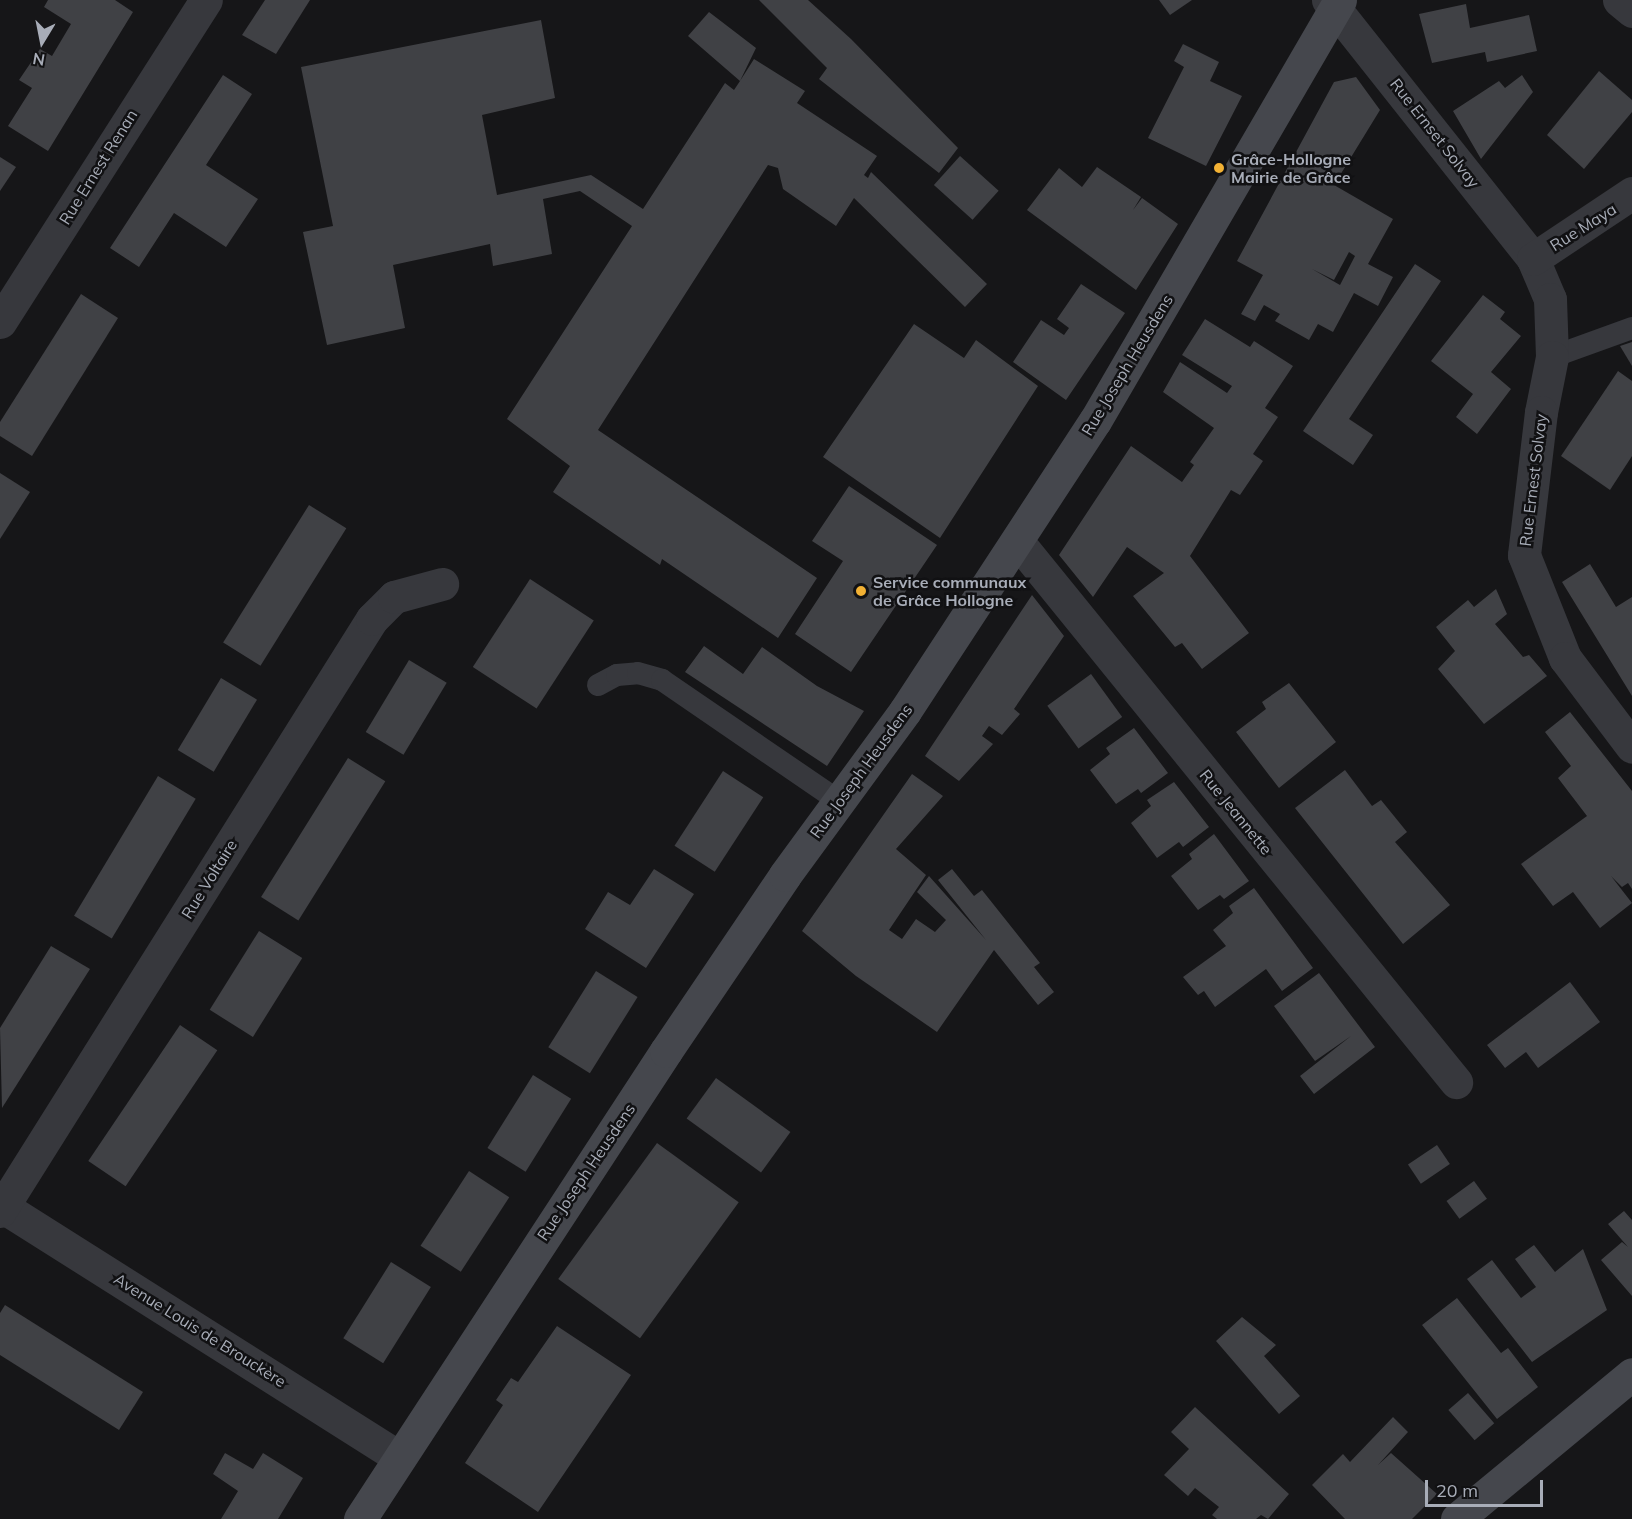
<!DOCTYPE html>
<meta charset="utf-8">
<style>
body{margin:0}
#map{position:relative;width:1632px;height:1519px;overflow:hidden;background:#161618;font-family:Mulish,sans-serif}
div>[style]{position:absolute}
[style*='--x']{left:calc(var(--x)*1px);top:calc(var(--y)*1px);width:calc(var(--w)*1px);rotate:calc(var(--a)*1deg)}
.building>*{inset:0;background:#404145;transform-origin:0 0}
.lane>*{height:22px;margin:-11px;padding:0 11px;transform-origin:11px;border-radius:11px;background:#37383d}
.street>*{height:33px;margin:-16.5px;padding:0 16.5px;transform-origin:16.5px;border-radius:16.5px;background:#37383d}
.secondary>*{height:33px;margin:-16.5px;padding:0 16.5px;transform-origin:16.5px;border-radius:16.5px;background:#45474d}
.dots>*{width:16px;height:16px;translate:-50% -50%;box-sizing:border-box;border:3px solid #111113;border-radius:50%}
span{translate:-50% -50%;white-space:nowrap;text-align:center;line-height:1.15;-webkit-text-stroke:5px #111113;paint-order:stroke}
.street-label{font-size:16px;color:#a8adb8}
.poi-label{font-size:16px;color:#a8adb8;font-weight:700}
.left{translate:0 -50%;text-align:left}
.north{position:absolute;left:12px;top:12px;width:60px;height:60px;-webkit-text-stroke:4px #111113;paint-order:stroke;rotate:190deg;font-size:16px;font-weight:700;line-height:24px;text-align:center;color:#a8adb8}
.north::after{content:'';display:block;margin:auto;width:21px;height:27px;background:#a8adb8;clip-path:polygon(50% 0,100% 100%,50% 72%,0 100%)}
.scale{position:absolute;left:1425px;top:1480px;width:118px;height:27px;box-sizing:border-box;border:3px solid #a8adb8;border-top:0;padding-left:8px;font-size:18px;line-height:21px;white-space:nowrap;color:#a8adb8;-webkit-text-stroke:4px #111113;paint-order:stroke}
</style>
<div id="map">
<div class="building">
<i style="clip-path:polygon(48px 0,115px 0,133px 12px,48px 151px,8px 126px,32px 88px,19px 80px,40px 49px,52px 56px,71px 24px,44px 7px)"></i>
<i style="clip-path:polygon(265px 0,310px 0,276px 54px,242px 35px)"></i>
<i style="clip-path:polygon(759px 0,808px 0,851px 39px,958px 148px,939px 173px,819px 79px,827px 68px)"></i>
<i style="clip-path:polygon(1159px 0,1192px 0,1170px 15px)"></i>
<i style="clip-path:polygon(1466px 4px,1470px 28px,1529px 15px,1537px 51px,1487px 62px,1485px 52px,1432px 63px,1419px 14px)"></i>
<i style="clip-path:polygon(709px 12px,756px 48px,740px 81px,754px 59px,805px 91px,797px 103px,877px 156px,864px 175px,868px 178px,871px 172px,987px 284px,965px 307px,854px 198px,836px 226px,783px 189px,778px 168px,768px 165px,598px 430px,817px 578px,778px 638px,662px 559px,660px 565px,553px 492px,570px 466px,507px 419px,632px 226px,580px 191px,543px 199px,552px 254px,493px 266px,490px 244px,393px 265px,405px 328px,327px 345px,303px 232px,333px 226px,301px 67px,541px 20px,555px 98px,482px 115px,497px 195px,591px 175px,643px 209px,725px 83px,734px 90px,740px 81px,688px 36px)"></i>
<i style="clip-path:polygon(1183px 44px,1219px 62px,1210px 81px,1242px 96px,1206px 166px,1148px 138px,1184px 67px,1174px 61px)"></i>
<i style="clip-path:polygon(1599px 71px,1632px 100px,1632px 112px,1584px 169px,1547px 135px)"></i>
<i style="clip-path:polygon(223px 75px,252px 94px,206px 165px,258px 199px,226px 247px,174px 213px,139px 267px,110px 248px)"></i>
<i style="clip-path:polygon(1522px 75px,1533px 92px,1481px 159px,1453px 111px,1499px 81px,1505px 88px)"></i>
<i style="clip-path:polygon(evenodd,1356px 77px,1380px 110px,1334px 185px,1393px 219px,1368px 264px,1393px 277px,1378px 306px,1354px 293px,1333px 332px,1318px 324px,1309px 340px,1275px 321px,1280px 314px,1264px 305px,1255px 321px,1241px 314px,1263px 275px,1237px 261px,1334px 82px,1356px 77px,1349px 252px,1355px 256px,1340px 285px,1312px 269px,1334px 280px,1349px 252px)"></i>
<i style="left:960px;top:156px;width:52px;height:39px;rotate:42deg"></i>
<i style="clip-path:polygon(0 157px,16px 167px,0 191px)"></i>
<i style="clip-path:polygon(1097px 167px,1141px 197px,1133px 210px,1142px 198px,1178px 224px,1136px 290px,1027px 210px,1059px 168px,1082px 187px)"></i>
<i style="clip-path:polygon(1415px 264px,1441px 281px,1349px 419px,1373px 435px,1353px 465px,1303px 431px)"></i>
<i style="clip-path:polygon(1081px 284px,1125px 313px,1066px 400px,1013px 362px,1041px 320px,1064px 335px,1069px 328px,1057px 319px)"></i>
<i style="clip-path:polygon(81px 294px,118px 318px,32px 456px,0 436px,0 422px)"></i>
<i style="clip-path:polygon(1483px 295px,1505px 312px,1500px 319px,1521px 336px,1491px 372px,1511px 389px,1477px 434px,1456px 417px,1473px 394px,1431px 361px)"></i>
<i style="clip-path:polygon(1205px 319px,1250px 347px,1254px 341px,1293px 366px,1265px 408px,1278px 417px,1253px 454px,1263px 461px,1240px 495px,1231px 490px,1190px 556px,1249px 633px,1202px 669px,1182px 643px,1175px 647px,1133px 596px,1164px 573px,1127px 547px,1093px 597px,1059px 555px,1131px 446px,1182px 482px,1194px 465px,1190px 462px,1214px 428px,1163px 392px,1180px 362px,1227px 393px,1232px 386px,1182px 355px)"></i>
<i style="clip-path:polygon(914px 324px,964px 358px,976px 340px,1038px 386px,940px 538px,823px 457px)"></i>
<i style="clip-path:polygon(1632px 342px,1632px 366px,1620px 346px)"></i>
<i style="clip-path:polygon(1618px 371px,1632px 381px,1632px 456px,1610px 490px,1561px 456px)"></i>
<i style="clip-path:polygon(0 473px,30px 492px,0 539px)"></i>
<i style="clip-path:polygon(849px 486px,937px 545px,851px 672px,795px 634px,843px 561px,812px 541px)"></i>
<i style="left:309px;top:505px;width:44px;height:162px;rotate:32deg"></i>
<i style="clip-path:polygon(1590px 564px,1616px 607px,1632px 597px,1632px 696px,1562px 582px)"></i>
<i style="left:530px;top:579px;width:76px;height:105px;rotate:33deg"></i>
<i style="clip-path:polygon(1496px 589px,1507px 614px,1495px 624px,1523px 657px,1529px 655px,1547px 676px,1484px 724px,1438px 669px,1455px 651px,1436px 627px,1468px 600px,1474px 607px)"></i>
<i style="clip-path:polygon(1032px 595px,1064px 636px,1014px 709px,1020px 714px,1002px 735px,989px 726px,982px 736px,993px 744px,959px 781px,925px 756px)"></i>
<i style="clip-path:polygon(704px 646px,743px 674px,762px 647px,817px 686px,864px 711px,827px 766px,685px 672px)"></i>
<i style="left:409px;top:660px;width:44px;height:84px;rotate:31deg"></i>
<i style="left:1091px;top:674px;width:53px;height:54px;rotate:54deg"></i>
<i style="left:221px;top:678px;width:42px;height:84px;rotate:31deg"></i>
<i style="clip-path:polygon(1289px 683px,1336px 742px,1279px 788px,1236px 732px,1266px 709px,1262px 702px)"></i>
<i style="clip-path:polygon(1570px 712px,1632px 791px,1632px 889px,1628px 883px,1622px 887px,1611px 876px,1632px 903px,1600px 928px,1573px 892px,1553px 906px,1521px 864px,1587px 816px,1558px 778px,1571px 766px,1545px 732px)"></i>
<i style="clip-path:polygon(1134px 728px,1168px 773px,1141px 793px,1138px 789px,1116px 804px,1090px 770px,1110px 754px,1106px 748px)"></i>
<i style="left:348px;top:758px;width:44px;height:164px;rotate:32deg"></i>
<i style="clip-path:polygon(1345px 770px,1372px 806px,1381px 800px,1407px 832px,1395px 842px,1450px 905px,1403px 944px,1295px 808px)"></i>
<i style="left:723px;top:771px;width:48px;height:89px;rotate:33deg"></i>
<i style="clip-path:polygon(912px 774px,943px 796px,896px 849px,926px 875px,889px 930px,902px 939px,916px 919px,935px 932px,946px 920px,917px 892px,929px 876px,986px 940px,938px 880px,952px 869px,974px 896px,982px 890px,1040px 963px,1034px 967px,1054px 992px,1038px 1005px,994px 950px,937px 1032px,856px 976px,802px 931px)"></i>
<i style="left:158px;top:776px;width:44px;height:163px;rotate:31deg"></i>
<i style="clip-path:polygon(1174px 782px,1209px 827px,1183px 847px,1179px 842px,1157px 858px,1131px 823px,1151px 806px,1147px 800px)"></i>
<i style="clip-path:polygon(1214px 834px,1249px 881px,1224px 899px,1220px 895px,1198px 910px,1171px 876px,1192px 859px,1189px 854px)"></i>
<i style="clip-path:polygon(654px 869px,694px 894px,646px 968px,585px 929px,608px 892px,630px 905px)"></i>
<i style="clip-path:polygon(1254px 888px,1313px 968px,1282px 991px,1266px 969px,1215px 1007px,1204px 991px,1198px 995px,1183px 977px,1226px 946px,1213px 930px,1233px 913px,1229px 906px)"></i>
<i style="left:259px;top:931px;width:51px;height:93px;rotate:32deg"></i>
<i style="clip-path:polygon(51px 946px,90px 969px,2px 1108px,0 1028px)"></i>
<i style="left:596px;top:971px;width:49px;height:90px;rotate:32deg"></i>
<i style="clip-path:polygon(1319px 973px,1375px 1047px,1314px 1094px,1300px 1076px,1351px 1036px,1315px 1061px,1274px 1006px)"></i>
<i style="clip-path:polygon(1570px 982px,1600px 1022px,1538px 1068px,1526px 1052px,1505px 1068px,1487px 1045px)"></i>
<i style="left:180px;top:1025px;width:45px;height:164px;rotate:34deg"></i>
<i style="left:533px;top:1075px;width:45px;height:86px;rotate:32deg"></i>
<i style="left:716px;top:1078px;width:92px;height:50px;rotate:36deg"></i>
<i style="left:657px;top:1143px;width:101px;height:168px;rotate:36deg"></i>
<i style="left:1437px;top:1145px;width:23px;height:35px;rotate:56deg"></i>
<i style="left:469px;top:1171px;width:48px;height:89px;rotate:33deg"></i>
<i style="left:1474px;top:1181px;width:22px;height:34px;rotate:54deg"></i>
<i style="clip-path:polygon(1624px 1211px,1632px 1220px,1632px 1296px,1601px 1260px,1622px 1242px,1628px 1247px,1608px 1224px)"></i>
<i style="clip-path:polygon(1534px 1245px,1555px 1272px,1583px 1249px,1607px 1310px,1532px 1362px,1467px 1279px,1492px 1260px,1521px 1298px,1536px 1287px,1515px 1259px)"></i>
<i style="left:391px;top:1262px;width:47px;height:90px;rotate:32deg"></i>
<i style="clip-path:polygon(1457px 1298px,1501px 1353px,1508px 1348px,1538px 1387px,1497px 1419px,1422px 1325px)"></i>
<i style="clip-path:polygon(5px 1305px,143px 1392px,119px 1430px,0 1355px,0 1313px)"></i>
<i style="clip-path:polygon(1242px 1317px,1276px 1345px,1264px 1356px,1300px 1396px,1279px 1414px,1216px 1341px)"></i>
<i style="clip-path:polygon(557px 1326px,631px 1375px,538px 1512px,465px 1463px,503px 1405px,496px 1400px,511px 1378px,518px 1382px)"></i>
<i style="left:1468px;top:1393px;width:40px;height:26px;rotate:49deg"></i>
<i style="clip-path:polygon(1195px 1407px,1289px 1494px,1268px 1519px,1261px 1515px,1256px 1519px,1217px 1519px,1212px 1515px,1219px 1507px,1195px 1488px,1188px 1496px,1164px 1475px,1189px 1449px,1171px 1432px)"></i>
<i style="clip-path:polygon(1393px 1417px,1408px 1432px,1378px 1465px,1391px 1453px,1437px 1494px,1412px 1519px,1345px 1519px,1312px 1485px,1343px 1454px,1350px 1462px)"></i>
<i style="clip-path:polygon(225px 1453px,253px 1469px,263px 1453px,303px 1478px,278px 1519px,221px 1519px,238px 1491px,213px 1474px)"></i>
</div>
<div class="lane">
<i style="--x:1552;--y:357;--w:85;--a:-19.9"></i>
<i style="--x:598;--y:685;--w:21;--a:-28"></i>
<i style="--x:617;--y:675;--w:21;--a:-5"></i>
<i style="--x:638;--y:673;--w:25;--a:16"></i>
<i style="--x:662;--y:680;--w:214;--a:34.4"></i>
</div>
<div class="street">
<i style="--x:1328;--y:0;--w:330;--a:51.6"></i>
<i style="--x:1533;--y:259;--w:43;--a:67"></i>
<i style="--x:1550;--y:299;--w:58;--a:88"></i>
<i style="--x:1552;--y:357;--w:56;--a:101.3"></i>
<i style="--x:1541;--y:412;--w:144;--a:96.8"></i>
<i style="--x:1524;--y:555;--w:111;--a:68.3"></i>
<i style="--x:1565;--y:658;--w:111;--a:53"></i>
<i style="--x:1619;--y:0;--w:17;--a:40"></i>
<i style="--x:1533;--y:259;--w:119;--a:-33.7"></i>
<i style="--x:0;--y:322;--w:382;--a:-57.4"></i>
<i style="--x:1017;--y:541;--w:697;--a:50.94"></i>
<i style="--x:0;--y:1205;--w:472;--a:32.3"></i>
<i style="--x:0;--y:1211;--w:699;--a:-57.86"></i>
<i style="--x:372;--y:619;--w:31;--a:-45"></i>
<i style="--x:394;--y:597;--w:50;--a:-15.2"></i>
</div>
<div class="secondary">
<i style="--x:360;--y:1519;--w:559;--a:-56.82"></i>
<i style="--x:666;--y:1051;--w:212;--a:-55.9"></i>
<i style="--x:785;--y:875;--w:203;--a:-53.8"></i>
<i style="--x:905;--y:711;--w:347;--a:-56.8"></i>
<i style="--x:1095;--y:421;--w:487;--a:-59.8"></i>
<i style="--x:1457;--y:1519;--w:227;--a:-39.6"></i>
</div>
<div class="dots">
<i style="left:1219px;top:168px;background:#f2b134"></i>
<i style="left:861px;top:591px;background:#f2b134"></i>
</div>
<div class="street-label">
<span style="left:1435px;top:133px;rotate:52deg">Rue Ernset Solvay</span>
<span style="left:98px;top:167px;rotate:-58deg">Rue Ernest Renan</span>
<span style="left:1583px;top:227px;rotate:-32deg">Rue Maya</span>
<span style="left:1127px;top:365px;rotate:-59deg">Rue Joseph Heusdens</span>
<span style="left:1533px;top:480px;rotate:-83deg">Rue Ernest Solvay</span>
<span style="left:861px;top:771px;rotate:-54deg">Rue Joseph Heusdens</span>
<span style="left:1236px;top:812px;rotate:51deg">Rue Jeannette</span>
<span style="left:209px;top:879px;rotate:-58deg">Rue Voltaire</span>
<span style="left:586px;top:1172px;rotate:-56deg">Rue Joseph Heusdens</span>
<span style="left:200px;top:1330px;rotate:32deg">Avenue Louis de Brouckère</span>
</div>
<div class="poi-label">
<span class="left" style="left:1231px;top:168px">Grâce-Hollogne<br>Mairie de Grâce</span>
<span class="left" style="left:873px;top:591px">Service communaux<br>de Grâce Hollogne</span>
</div>
<div class="north">N</div>
<div class="scale">20 m</div>
</div>
